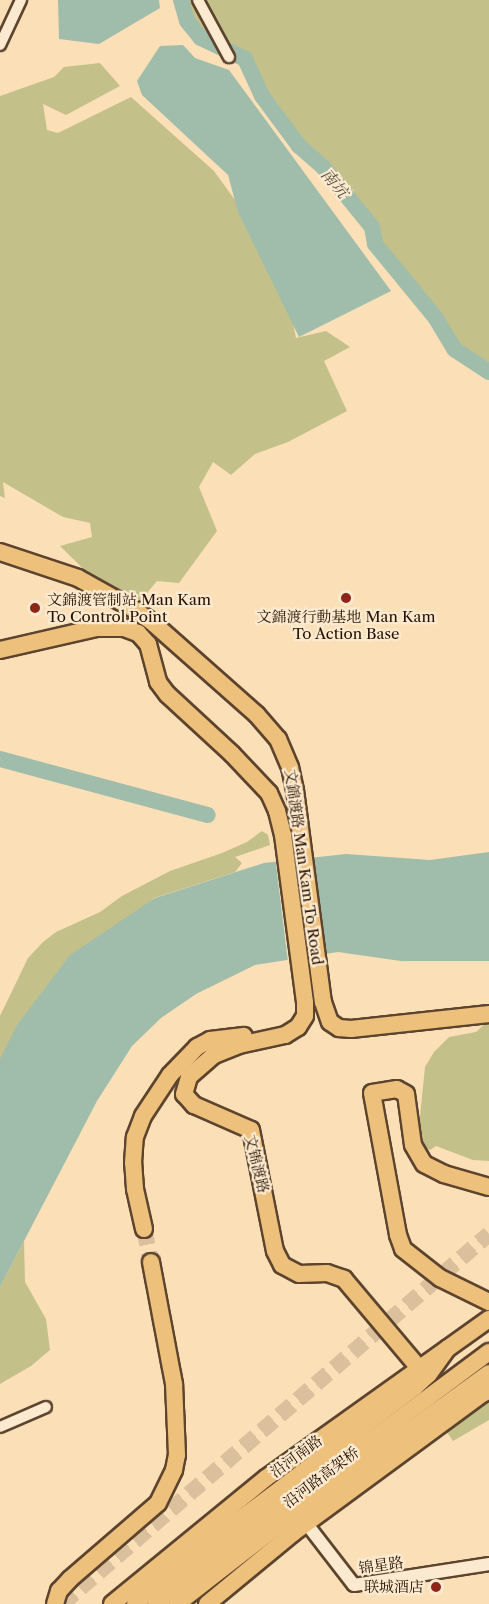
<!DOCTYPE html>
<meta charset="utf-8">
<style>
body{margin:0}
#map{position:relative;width:489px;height:1604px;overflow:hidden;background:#fadfb7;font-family:"Libre Caslon Text","Noto Serif SC",serif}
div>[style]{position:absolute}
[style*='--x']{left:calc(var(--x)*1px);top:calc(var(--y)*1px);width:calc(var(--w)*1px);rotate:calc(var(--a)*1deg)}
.green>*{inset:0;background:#c4c08a}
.water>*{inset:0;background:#9fbdaa}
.pier>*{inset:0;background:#fadfb7;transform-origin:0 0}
.river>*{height:16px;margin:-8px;padding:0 8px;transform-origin:8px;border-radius:8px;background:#9fbdaa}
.primary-tunnel>*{height:16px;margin-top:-8px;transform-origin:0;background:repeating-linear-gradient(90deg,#dac09c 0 16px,transparent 0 24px)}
.trunk-tunnel>*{height:16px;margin-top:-8px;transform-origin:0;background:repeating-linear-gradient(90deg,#dac09c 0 16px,transparent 0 24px)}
.roads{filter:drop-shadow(2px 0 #5c442e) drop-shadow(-2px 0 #5c442e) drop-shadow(0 2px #5c442e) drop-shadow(0 -2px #5c442e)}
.minor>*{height:10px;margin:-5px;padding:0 5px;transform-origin:5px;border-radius:5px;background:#fcead0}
.tertiary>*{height:12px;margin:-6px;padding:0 6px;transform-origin:6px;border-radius:6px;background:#fcead0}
.primary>*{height:16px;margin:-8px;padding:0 8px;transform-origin:8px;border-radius:8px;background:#edc07c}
.trunk>*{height:16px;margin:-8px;padding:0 8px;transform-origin:8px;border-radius:8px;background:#edc07c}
.dots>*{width:16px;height:16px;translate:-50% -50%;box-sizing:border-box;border:3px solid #fcead0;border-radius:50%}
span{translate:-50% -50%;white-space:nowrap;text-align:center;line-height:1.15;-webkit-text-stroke:4.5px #fcead0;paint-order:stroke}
.poi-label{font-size:15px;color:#281000}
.left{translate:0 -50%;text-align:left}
.right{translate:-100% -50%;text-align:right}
.street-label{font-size:15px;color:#281000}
.water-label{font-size:16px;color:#524d3c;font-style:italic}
</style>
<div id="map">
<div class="green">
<i style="clip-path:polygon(184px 0,489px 0,489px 372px,454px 349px,439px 324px,375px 244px,372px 227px,340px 187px,356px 191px,337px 183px,289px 133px,245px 59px,201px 38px,193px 29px)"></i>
<i style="clip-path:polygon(100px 63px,120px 86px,66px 115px,43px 104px,47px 130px,58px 133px,131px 97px,214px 171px,248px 218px,289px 303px,296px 338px,326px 331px,350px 347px,324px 361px,347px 411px,288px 442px,255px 454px,231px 475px,213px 462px,199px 487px,217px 531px,179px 583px,157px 581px,147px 593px,146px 630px,60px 546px,92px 537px,90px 523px,63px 517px,3px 482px,5px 498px,0 496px,0 96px,54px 77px,64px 67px)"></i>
<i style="clip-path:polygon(262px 831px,268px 835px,270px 845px,235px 857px,242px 863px,235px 872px,154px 898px,0 1064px,0 1016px,28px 958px,43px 942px,56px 932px,100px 912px,122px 896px,170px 871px,222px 853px,247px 842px)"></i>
<i style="clip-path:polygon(489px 1020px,489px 1161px,473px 1160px,436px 1146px,430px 1150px,423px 1147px,418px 1136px,425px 1067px,434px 1052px,449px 1037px,476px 1032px)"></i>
<i style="clip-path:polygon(24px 1241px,25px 1282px,46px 1319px,50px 1350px,31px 1366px,0 1384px,0 1287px)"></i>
<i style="clip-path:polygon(489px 1399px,489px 1420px,453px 1441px,444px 1428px)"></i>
</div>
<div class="water">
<i style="clip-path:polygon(58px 0,159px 0,160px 8px,99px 44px,59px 39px)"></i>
<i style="clip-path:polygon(183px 45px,195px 58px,229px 70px,391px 291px,299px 337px,238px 212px,228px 175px,142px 95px,137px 81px,160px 46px)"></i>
<i style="clip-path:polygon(489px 852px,489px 961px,401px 961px,338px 952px,255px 965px,196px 994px,161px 1018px,132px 1046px,97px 1101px,0 1287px,0 1059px,17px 1025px,70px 955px,155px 898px,264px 863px,346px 854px,430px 860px)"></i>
</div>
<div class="pier">
<i style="left:313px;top:854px;width:104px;height:38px;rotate:83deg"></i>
</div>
<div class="river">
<i style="--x:181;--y:0;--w:22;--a:74"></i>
<i style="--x:187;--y:21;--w:22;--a:51"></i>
<i style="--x:201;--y:38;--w:49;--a:25.5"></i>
<i style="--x:245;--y:59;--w:41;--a:65.3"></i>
<i style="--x:262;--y:96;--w:62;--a:53.5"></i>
<i style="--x:299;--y:146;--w:32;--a:41"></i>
<i style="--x:323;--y:167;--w:77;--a:50.8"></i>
<i style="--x:372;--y:227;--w:17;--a:80"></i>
<i style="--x:375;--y:244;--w:94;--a:50.6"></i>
<i style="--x:435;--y:317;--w:37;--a:59"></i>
<i style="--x:454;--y:349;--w:42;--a:33.3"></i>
<i style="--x:0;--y:759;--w:215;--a:15.1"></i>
</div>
<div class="primary-tunnel">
<i style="--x:144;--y:1229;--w:34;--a:78"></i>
</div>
<div class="trunk-tunnel">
<i style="--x:62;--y:1604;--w:565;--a:-40.91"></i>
</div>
<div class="roads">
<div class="minor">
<i style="--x:198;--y:0;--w:65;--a:61.5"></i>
<i style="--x:0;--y:45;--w:50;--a:-65"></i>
<i style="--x:0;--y:1427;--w:50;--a:-23.5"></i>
</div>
<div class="tertiary">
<i style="--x:306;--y:1523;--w:78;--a:52.3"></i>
<i style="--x:354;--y:1585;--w:137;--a:-8.8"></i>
</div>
<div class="primary">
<i style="--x:0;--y:552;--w:82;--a:18.4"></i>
<i style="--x:78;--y:578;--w:62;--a:29.1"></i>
<i style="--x:132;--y:608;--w:24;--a:35"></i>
<i style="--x:152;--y:622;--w:140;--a:41.5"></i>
<i style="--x:257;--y:715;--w:32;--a:49"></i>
<i style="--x:278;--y:739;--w:30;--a:67"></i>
<i style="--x:290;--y:767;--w:24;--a:78"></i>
<i style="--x:295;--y:790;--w:214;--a:82.5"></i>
<i style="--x:323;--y:1002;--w:21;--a:71"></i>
<i style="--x:330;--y:1022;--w:11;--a:34"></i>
<i style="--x:339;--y:1028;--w:12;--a:5"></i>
<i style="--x:351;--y:1029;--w:139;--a:-6.2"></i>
<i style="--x:0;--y:650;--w:98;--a:-12.9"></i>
<i style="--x:96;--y:628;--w:28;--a:0"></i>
<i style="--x:124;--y:628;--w:15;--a:20"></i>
<i style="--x:138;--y:633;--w:15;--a:48"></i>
<i style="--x:148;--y:644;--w:39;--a:75"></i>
<i style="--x:158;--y:682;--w:15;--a:53"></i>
<i style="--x:167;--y:694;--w:88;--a:42.7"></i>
<i style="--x:232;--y:754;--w:54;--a:46.5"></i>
<i style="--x:269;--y:793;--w:20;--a:66"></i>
<i style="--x:277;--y:811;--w:25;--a:76"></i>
<i style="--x:283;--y:835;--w:169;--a:82.5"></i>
<i style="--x:305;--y:1003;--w:13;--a:90"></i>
<i style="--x:305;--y:1016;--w:13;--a:122"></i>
<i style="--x:298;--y:1027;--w:15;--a:148"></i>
<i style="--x:285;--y:1035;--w:47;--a:167.7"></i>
<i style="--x:239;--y:1045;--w:27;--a:158"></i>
<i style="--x:214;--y:1055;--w:33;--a:139"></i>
<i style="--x:189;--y:1077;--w:18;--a:106"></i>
<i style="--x:184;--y:1094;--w:15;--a:48"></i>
<i style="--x:194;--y:1105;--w:62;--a:23.7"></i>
<i style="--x:251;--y:1130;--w:123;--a:78.8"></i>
<i style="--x:275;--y:1251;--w:16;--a:63"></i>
<i style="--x:282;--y:1265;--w:19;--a:28"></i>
<i style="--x:299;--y:1274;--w:28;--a:-2"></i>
<i style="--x:327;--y:1273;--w:18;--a:19"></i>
<i style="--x:344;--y:1279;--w:116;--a:49.9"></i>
<i style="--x:489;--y:1187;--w:47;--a:-163.9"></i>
<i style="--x:444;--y:1174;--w:22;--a:-153"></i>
<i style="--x:424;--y:1164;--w:22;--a:-120"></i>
<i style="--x:413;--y:1145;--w:51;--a:-97.8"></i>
<i style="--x:406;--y:1094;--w:10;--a:-151"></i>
<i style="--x:397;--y:1089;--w:25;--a:171"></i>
<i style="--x:372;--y:1093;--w:144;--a:79.6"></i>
<i style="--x:398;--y:1235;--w:15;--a:70"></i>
<i style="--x:403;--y:1249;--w:47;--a:38.1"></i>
<i style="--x:440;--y:1278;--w:55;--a:26.1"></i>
<i style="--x:144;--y:1229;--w:41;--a:-102.7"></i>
<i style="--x:135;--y:1189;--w:26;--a:-94"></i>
<i style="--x:133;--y:1163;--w:26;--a:-86"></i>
<i style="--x:135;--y:1137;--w:22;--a:-69"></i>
<i style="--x:143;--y:1116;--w:49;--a:-56.6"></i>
<i style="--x:170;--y:1075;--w:39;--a:-46"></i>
<i style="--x:197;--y:1047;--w:15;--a:-28"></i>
<i style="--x:210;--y:1040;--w:34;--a:-7"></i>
<i style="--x:55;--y:1604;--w:14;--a:-73"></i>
<i style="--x:59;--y:1591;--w:16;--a:-47"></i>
<i style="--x:70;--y:1579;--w:116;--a:-40.8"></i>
<i style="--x:158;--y:1503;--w:37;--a:-64"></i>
<i style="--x:174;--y:1470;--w:15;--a:-79"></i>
<i style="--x:177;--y:1455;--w:71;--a:-92.4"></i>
<i style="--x:174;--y:1384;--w:124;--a:-100.7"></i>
<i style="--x:112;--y:1604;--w:199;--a:-39.3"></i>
<i style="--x:266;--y:1478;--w:274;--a:-35.5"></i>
<i style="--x:207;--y:1604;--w:112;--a:-39.5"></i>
<i style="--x:293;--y:1533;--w:243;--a:-36.3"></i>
</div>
<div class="trunk">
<i style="--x:482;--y:1394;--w:8;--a:-23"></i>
<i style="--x:135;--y:1604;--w:76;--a:-40.2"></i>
<i style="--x:193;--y:1555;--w:278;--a:-37.1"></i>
<i style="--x:415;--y:1387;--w:19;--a:-43"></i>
<i style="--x:429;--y:1374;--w:32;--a:-54"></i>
<i style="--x:156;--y:1604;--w:80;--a:-38.9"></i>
<i style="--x:218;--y:1554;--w:338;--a:-36.7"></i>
<i style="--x:177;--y:1604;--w:129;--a:-37.8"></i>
<i style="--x:279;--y:1525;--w:259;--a:-35.9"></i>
</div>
</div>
<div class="dots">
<i style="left:346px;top:598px;background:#8f2418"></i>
<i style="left:35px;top:608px;background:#8f2418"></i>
<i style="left:436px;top:1587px;background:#8f2418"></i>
</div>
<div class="poi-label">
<span class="left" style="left:47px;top:608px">文錦渡管制站 Man Kam<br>To Control Point</span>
<span style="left:346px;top:625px">文錦渡行動基地 Man Kam<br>To Action Base</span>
<span class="right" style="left:424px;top:1587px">联城酒店</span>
</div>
<div class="street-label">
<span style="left:304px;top:867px;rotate:82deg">文錦渡路 Man Kam To Road</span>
<span style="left:257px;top:1164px;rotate:76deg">文锦渡路</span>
<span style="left:296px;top:1456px;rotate:-36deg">沿河南路</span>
<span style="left:321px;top:1477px;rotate:-37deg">沿河路高架桥</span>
<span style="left:381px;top:1565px;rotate:-8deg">锦星路</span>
</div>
<div class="water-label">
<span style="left:335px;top:183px;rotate:50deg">南坑</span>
</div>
</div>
